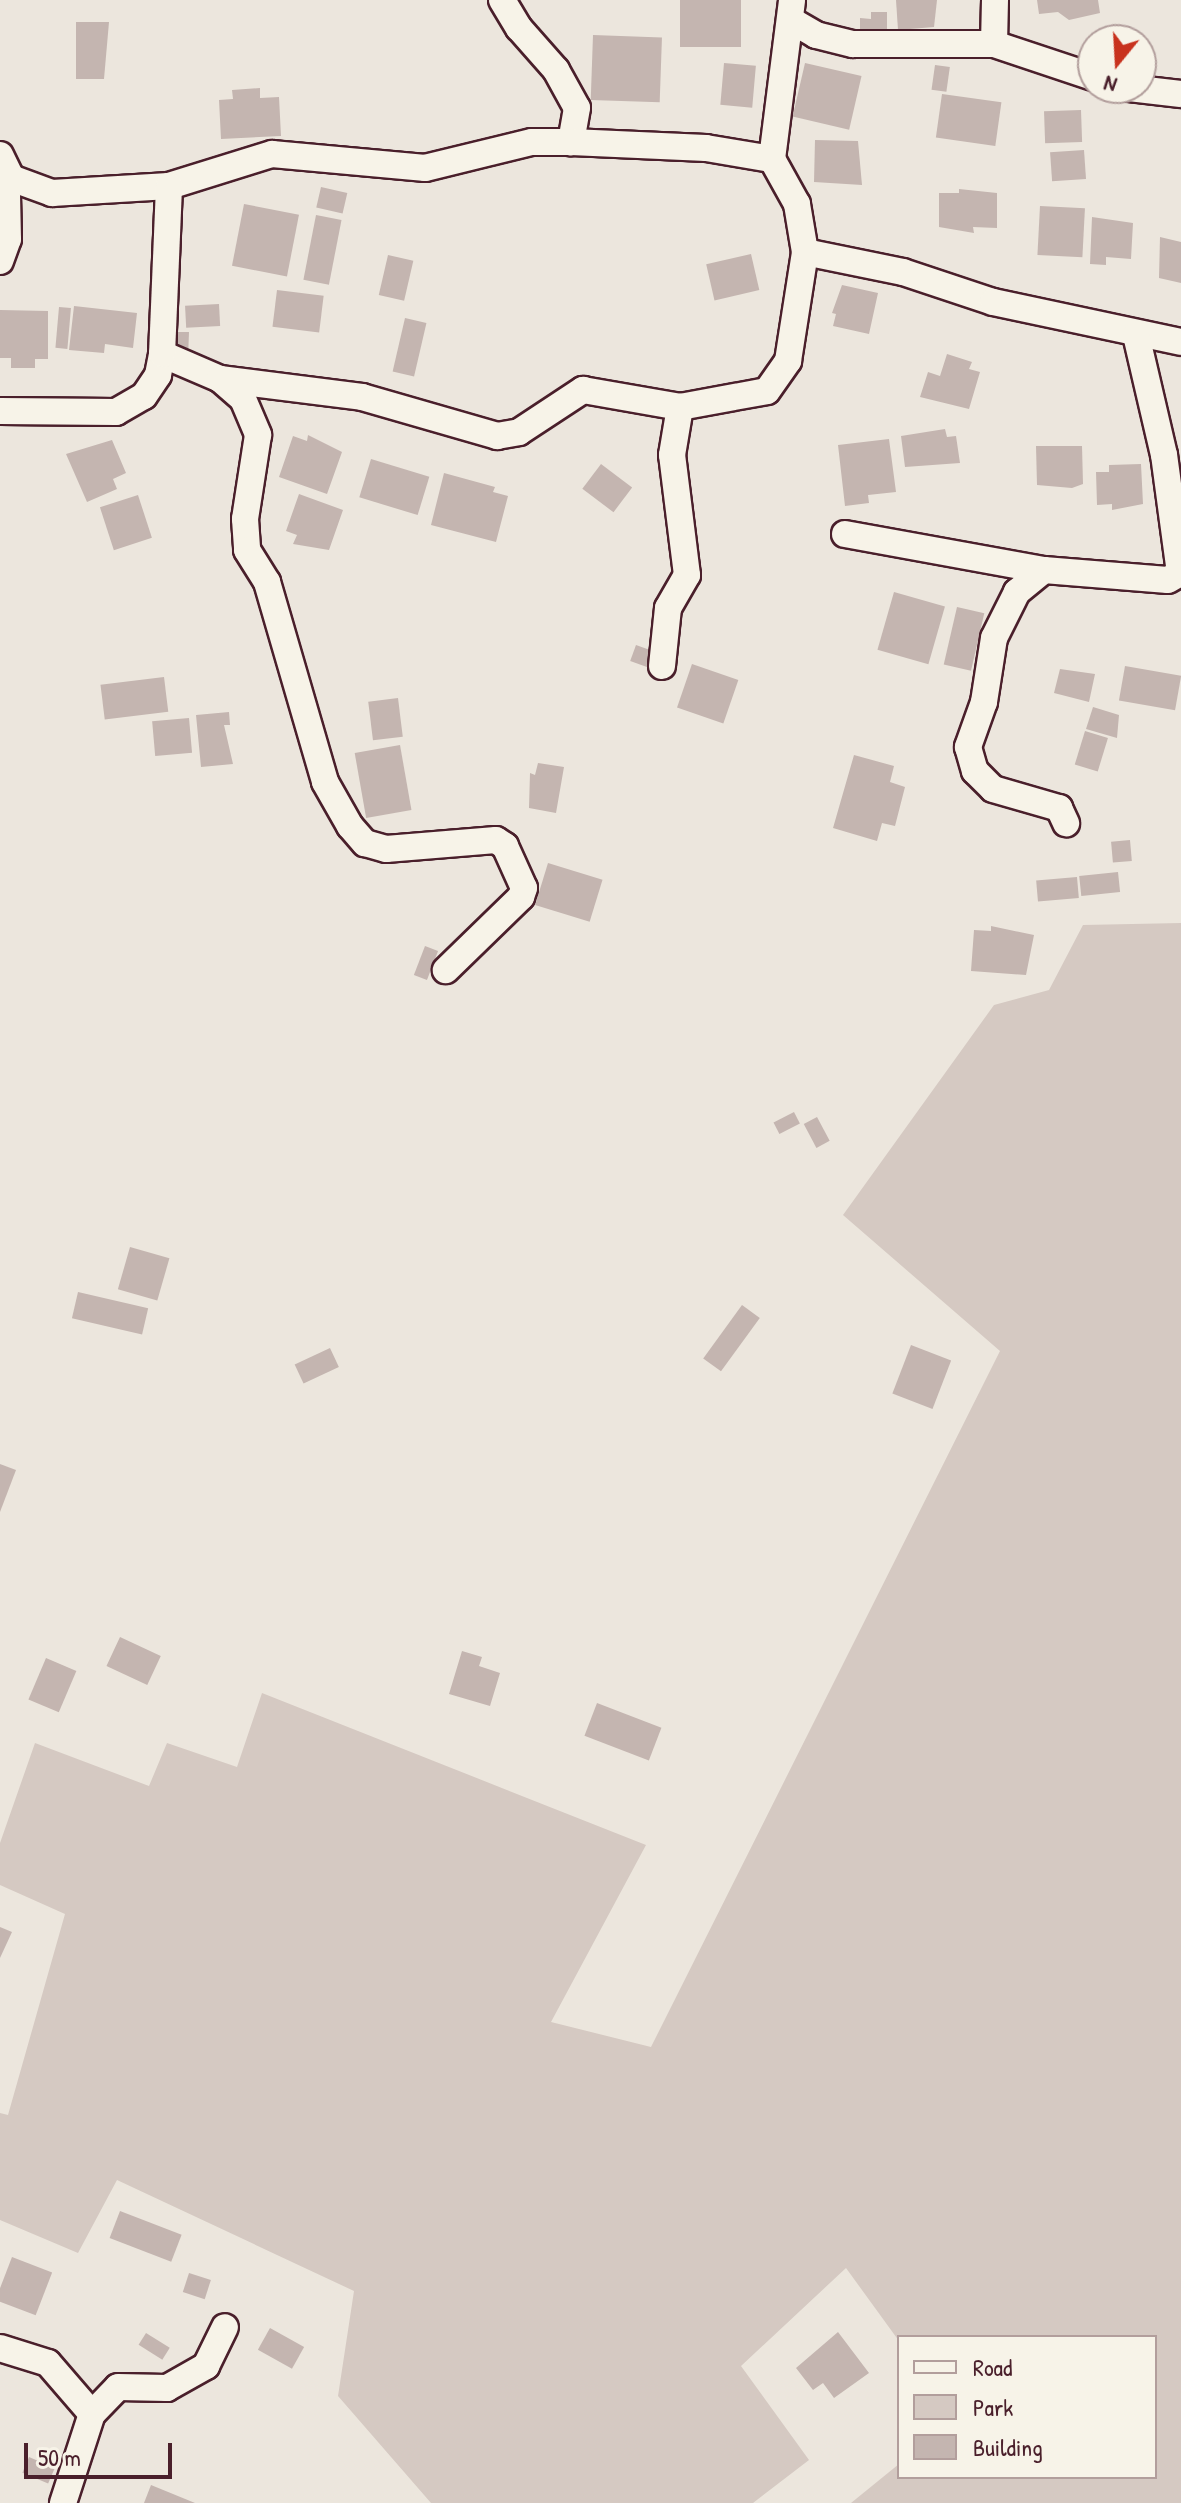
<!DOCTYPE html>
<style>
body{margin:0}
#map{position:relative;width:1181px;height:2503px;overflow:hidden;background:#ece6dd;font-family:"Patrick Hand",sans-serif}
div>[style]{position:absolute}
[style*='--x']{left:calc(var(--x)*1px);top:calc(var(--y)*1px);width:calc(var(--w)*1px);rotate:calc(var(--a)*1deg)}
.green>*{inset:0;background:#d5c9c2}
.building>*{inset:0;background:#c4b5b0;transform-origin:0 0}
.roads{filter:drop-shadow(2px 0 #4a1f2b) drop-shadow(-2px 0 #4a1f2b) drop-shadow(0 2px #4a1f2b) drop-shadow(0 -2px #4a1f2b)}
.minor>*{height:26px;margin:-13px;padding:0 13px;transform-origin:13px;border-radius:13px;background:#f7f3e8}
span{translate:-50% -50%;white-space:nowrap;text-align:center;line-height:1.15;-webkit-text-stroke:7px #f7f3e8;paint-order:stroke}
.legend{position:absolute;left:897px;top:2335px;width:260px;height:144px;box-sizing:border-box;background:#f7f3e8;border:2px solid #b29e9c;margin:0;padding:10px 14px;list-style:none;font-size:24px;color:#4a1f2b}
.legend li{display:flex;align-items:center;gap:16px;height:40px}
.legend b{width:40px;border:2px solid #b29e9c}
.north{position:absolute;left:1077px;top:24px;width:80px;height:80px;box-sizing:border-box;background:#f7f3e8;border:2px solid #b29e9c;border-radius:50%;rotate:198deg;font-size:22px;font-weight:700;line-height:32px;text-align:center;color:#4a1f2b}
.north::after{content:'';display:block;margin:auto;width:28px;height:36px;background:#c8321e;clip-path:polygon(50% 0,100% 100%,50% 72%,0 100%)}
.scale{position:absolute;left:24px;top:2443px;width:148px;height:36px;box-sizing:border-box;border:4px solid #4a1f2b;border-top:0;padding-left:10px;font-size:24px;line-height:28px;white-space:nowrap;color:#4a1f2b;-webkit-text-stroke:6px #f7f3e8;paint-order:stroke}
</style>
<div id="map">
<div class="green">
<i style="clip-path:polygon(1181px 923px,1181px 2503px,851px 2503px,899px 2464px,899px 2477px,1155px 2477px,1155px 2337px,899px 2341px,846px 2268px,741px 2366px,809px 2460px,753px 2503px,431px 2503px,338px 2396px,354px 2291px,117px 2180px,78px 2253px,0 2220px,0 2113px,8px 2115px,65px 1914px,0 1885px,0 1843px,35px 1743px,149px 1786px,167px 1743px,237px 1767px,262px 1693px,646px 1845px,551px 2022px,651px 2047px,1000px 1351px,843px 1215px,994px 1005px,1049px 990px,1083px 925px)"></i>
</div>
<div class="building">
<i style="left:680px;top:0;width:61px;height:47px"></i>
<i style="clip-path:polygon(896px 0,937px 0,934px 27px,898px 30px)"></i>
<i style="clip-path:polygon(1037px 0,1098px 0,1100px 13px,1069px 20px,1058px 12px,1039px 14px)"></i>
<i style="clip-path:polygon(871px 12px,887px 12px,887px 31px,860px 31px,860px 18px,871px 19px)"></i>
<i style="clip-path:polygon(76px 22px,109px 22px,104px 79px,76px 79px)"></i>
<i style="left:593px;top:35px;width:69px;height:65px;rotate:2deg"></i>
<i style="left:724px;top:63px;width:32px;height:42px;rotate:5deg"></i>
<i style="left:805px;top:63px;width:58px;height:55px;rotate:13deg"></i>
<i style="left:935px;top:65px;width:15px;height:25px;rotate:8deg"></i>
<i style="clip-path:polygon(260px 88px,260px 98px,279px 97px,281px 136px,221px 139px,219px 100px,233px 99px,232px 90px)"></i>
<i style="left:942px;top:94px;width:60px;height:44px;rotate:8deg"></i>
<i style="left:1081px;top:110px;width:32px;height:37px;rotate:88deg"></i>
<i style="clip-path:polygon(815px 140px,858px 141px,862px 185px,814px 182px)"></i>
<i style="left:1084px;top:150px;width:29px;height:34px;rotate:86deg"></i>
<i style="left:321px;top:187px;width:27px;height:21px;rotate:13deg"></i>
<i style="clip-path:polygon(959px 189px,997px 193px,997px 228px,973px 227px,974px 233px,939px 227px,939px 193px,959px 193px)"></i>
<i style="left:244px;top:204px;width:56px;height:63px;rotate:11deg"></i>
<i style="left:1040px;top:206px;width:45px;height:49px;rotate:3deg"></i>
<i style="left:316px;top:215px;width:26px;height:66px;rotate:11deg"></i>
<i style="clip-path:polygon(1092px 217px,1133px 223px,1131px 259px,1106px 257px,1106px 265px,1090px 264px)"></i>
<i style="clip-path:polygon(1160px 237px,1181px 242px,1181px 283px,1159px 278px)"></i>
<i style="left:751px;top:254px;width:37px;height:46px;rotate:77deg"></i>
<i style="left:388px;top:255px;width:26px;height:41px;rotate:13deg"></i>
<i style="clip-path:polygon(842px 285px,878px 293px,869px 334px,833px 326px,836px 314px,832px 313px)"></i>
<i style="left:277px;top:290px;width:47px;height:37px;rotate:7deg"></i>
<i style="left:219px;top:304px;width:22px;height:34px;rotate:87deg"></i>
<i style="clip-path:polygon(74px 306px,137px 313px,133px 348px,105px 344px,104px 353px,69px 350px)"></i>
<i style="left:59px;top:307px;width:12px;height:41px;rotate:5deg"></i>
<i style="clip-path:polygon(0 310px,48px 311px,48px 359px,35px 359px,35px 368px,11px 368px,11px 358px,0 358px)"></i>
<i style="left:405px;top:318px;width:22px;height:55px;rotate:13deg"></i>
<i style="clip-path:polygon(173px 332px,189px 332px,188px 359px,173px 350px)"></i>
<i style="clip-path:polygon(947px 354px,972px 362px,969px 369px,980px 372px,969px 409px,920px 397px,928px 372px,940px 376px)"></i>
<i style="clip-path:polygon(945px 429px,947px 437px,956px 436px,960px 463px,905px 467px,901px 436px)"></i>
<i style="clip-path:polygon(308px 435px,342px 452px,327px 494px,279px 477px,293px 436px,307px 441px)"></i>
<i style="clip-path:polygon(889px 439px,896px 492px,868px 495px,869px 503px,845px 506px,838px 445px)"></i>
<i style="clip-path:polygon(112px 440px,126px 473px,113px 479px,117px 489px,87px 502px,66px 454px)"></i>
<i style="clip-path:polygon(1036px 446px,1082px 446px,1083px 484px,1072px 488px,1037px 485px)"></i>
<i style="left:371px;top:459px;width:61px;height:40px;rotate:17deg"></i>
<i style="left:601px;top:464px;width:39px;height:31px;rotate:37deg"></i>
<i style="clip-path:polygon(1141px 464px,1143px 504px,1112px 510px,1112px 504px,1097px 505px,1096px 472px,1109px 472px,1109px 465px)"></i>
<i style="clip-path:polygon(444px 473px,495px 487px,493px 492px,508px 496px,496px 542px,431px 525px)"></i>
<i style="clip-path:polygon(299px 494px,343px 510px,329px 550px,293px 544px,297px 535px,286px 531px)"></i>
<i style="left:138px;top:495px;width:45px;height:40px;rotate:72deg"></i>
<i style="left:894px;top:592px;width:53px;height:60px;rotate:16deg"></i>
<i style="left:957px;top:607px;width:28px;height:59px;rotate:13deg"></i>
<i style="left:636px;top:645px;width:23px;height:17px;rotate:20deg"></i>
<i style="left:692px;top:664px;width:49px;height:46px;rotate:19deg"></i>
<i style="left:1125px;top:666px;width:57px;height:35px;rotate:10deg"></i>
<i style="clip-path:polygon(1060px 669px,1095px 674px,1089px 702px,1054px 693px)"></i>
<i style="left:164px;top:677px;width:35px;height:64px;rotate:83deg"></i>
<i style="left:398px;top:698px;width:39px;height:30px;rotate:83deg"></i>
<i style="clip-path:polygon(1093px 707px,1119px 715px,1117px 738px,1086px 729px)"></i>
<i style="clip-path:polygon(229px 712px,230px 725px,224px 725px,233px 764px,201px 767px,196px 715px)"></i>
<i style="left:189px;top:718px;width:35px;height:37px;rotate:85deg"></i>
<i style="left:1085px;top:731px;width:24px;height:35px;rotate:17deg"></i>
<i style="left:400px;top:745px;width:66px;height:46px;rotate:80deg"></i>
<i style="clip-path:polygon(854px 755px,894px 766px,890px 782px,905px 787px,895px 826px,882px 823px,877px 841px,833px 828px)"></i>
<i style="clip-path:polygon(538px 763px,564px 767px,556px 813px,529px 808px,530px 773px,535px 775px)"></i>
<i style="left:1130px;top:840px;width:21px;height:19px;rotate:85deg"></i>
<i style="left:548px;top:863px;width:57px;height:44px;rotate:17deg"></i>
<i style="left:1118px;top:872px;width:20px;height:39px;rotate:84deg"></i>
<i style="left:1077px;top:877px;width:21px;height:41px;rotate:85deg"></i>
<i style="clip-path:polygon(991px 926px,1034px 935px,1026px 975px,971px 971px,974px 930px,991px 931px)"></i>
<i style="left:425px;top:946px;width:14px;height:31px;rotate:21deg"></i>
<i style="left:794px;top:1112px;width:13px;height:23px;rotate:63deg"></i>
<i style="left:817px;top:1117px;width:27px;height:15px;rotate:62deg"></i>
<i style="left:130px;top:1247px;width:41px;height:44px;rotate:16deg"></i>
<i style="left:78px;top:1292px;width:72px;height:27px;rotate:13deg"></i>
<i style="left:742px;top:1305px;width:22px;height:66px;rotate:36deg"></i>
<i style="left:911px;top:1345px;width:43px;height:52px;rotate:21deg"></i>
<i style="left:330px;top:1348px;width:21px;height:39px;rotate:65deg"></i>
<i style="clip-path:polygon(0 1464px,16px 1470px,0 1512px)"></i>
<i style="left:120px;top:1637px;width:45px;height:32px;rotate:25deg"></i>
<i style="clip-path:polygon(462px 1651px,482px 1657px,479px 1666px,500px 1673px,490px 1706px,449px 1694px)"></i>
<i style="left:46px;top:1658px;width:33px;height:45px;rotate:23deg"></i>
<i style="left:597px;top:1703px;width:69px;height:35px;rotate:21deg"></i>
<i style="clip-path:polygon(0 1927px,12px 1932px,0 1958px)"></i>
<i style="left:120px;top:2211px;width:66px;height:29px;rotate:21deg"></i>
<i style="left:12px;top:2257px;width:43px;height:46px;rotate:21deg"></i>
<i style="left:189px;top:2273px;width:23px;height:20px;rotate:18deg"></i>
<i style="left:270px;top:2328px;width:39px;height:25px;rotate:29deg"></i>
<i style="clip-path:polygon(838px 2332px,869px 2373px,834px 2398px,823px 2383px,813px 2390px,796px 2368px)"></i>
<i style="left:146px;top:2333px;width:28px;height:14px;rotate:32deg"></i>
<i style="left:29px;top:2457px;width:28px;height:17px;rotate:23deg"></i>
<i style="clip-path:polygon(151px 2485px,195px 2503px,144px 2503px)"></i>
</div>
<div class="roads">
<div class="minor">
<i style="--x:502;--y:0;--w:33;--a:59"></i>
<i style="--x:519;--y:28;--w:56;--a:48.6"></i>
<i style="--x:556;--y:70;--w:43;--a:61.1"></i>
<i style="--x:577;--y:108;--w:35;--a:100"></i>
<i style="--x:792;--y:21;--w:28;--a:30"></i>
<i style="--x:816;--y:35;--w:38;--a:14"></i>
<i style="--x:853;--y:44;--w:141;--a:0"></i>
<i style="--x:994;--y:44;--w:44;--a:-88.7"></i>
<i style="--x:994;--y:44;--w:104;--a:18.4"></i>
<i style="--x:1129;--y:88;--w:52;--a:6.6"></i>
<i style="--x:0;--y:155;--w:25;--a:64"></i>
<i style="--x:11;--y:178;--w:44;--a:20.1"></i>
<i style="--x:52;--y:193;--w:117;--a:-3.4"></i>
<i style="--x:169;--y:186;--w:108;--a:-17.3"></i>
<i style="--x:272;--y:154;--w:154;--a:5.2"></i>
<i style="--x:425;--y:168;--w:110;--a:-13.7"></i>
<i style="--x:532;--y:142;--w:39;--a:0"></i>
<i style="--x:571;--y:142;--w:135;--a:2.5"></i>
<i style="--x:706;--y:148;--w:67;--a:9.5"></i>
<i style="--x:805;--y:252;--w:100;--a:11.5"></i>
<i style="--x:903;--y:272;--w:95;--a:18.4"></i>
<i style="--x:993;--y:302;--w:192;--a:12"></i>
<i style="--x:0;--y:261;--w:23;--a:-70"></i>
<i style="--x:8;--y:239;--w:43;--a:-91.3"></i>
<i style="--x:162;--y:354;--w:63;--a:23.3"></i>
<i style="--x:220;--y:379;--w:143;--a:7.2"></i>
<i style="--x:362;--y:397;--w:141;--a:16.1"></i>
<i style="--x:497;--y:436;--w:22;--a:-10"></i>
<i style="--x:519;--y:432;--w:77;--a:-33.3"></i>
<i style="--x:583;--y:390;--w:98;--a:9.9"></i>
<i style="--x:680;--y:407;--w:88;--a:-10.4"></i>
<i style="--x:767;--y:391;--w:37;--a:-55"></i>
<i style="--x:788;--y:361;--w:110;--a:-81.1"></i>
<i style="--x:805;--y:252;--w:49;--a:-99.5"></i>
<i style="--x:797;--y:204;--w:51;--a:-119.1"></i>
<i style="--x:772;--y:159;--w:160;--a:-82.8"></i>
<i style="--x:220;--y:379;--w:30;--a:41"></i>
<i style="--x:243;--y:399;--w:39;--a:67"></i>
<i style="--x:258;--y:435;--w:85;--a:98.8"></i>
<i style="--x:245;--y:519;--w:31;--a:86"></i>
<i style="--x:247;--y:550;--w:38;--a:58"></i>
<i style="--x:267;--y:582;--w:208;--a:73.8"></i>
<i style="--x:325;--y:782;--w:51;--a:60.4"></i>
<i style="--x:350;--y:826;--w:23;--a:49"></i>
<i style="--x:365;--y:843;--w:22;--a:16"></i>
<i style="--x:386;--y:849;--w:110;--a:-4.7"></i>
<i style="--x:496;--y:840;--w:11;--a:34"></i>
<i style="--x:505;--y:846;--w:46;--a:65.7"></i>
<i style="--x:524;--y:888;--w:9;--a:108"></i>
<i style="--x:521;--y:897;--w:105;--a:135.8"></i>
<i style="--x:0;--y:411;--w:116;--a:0.5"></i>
<i style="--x:116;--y:412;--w:32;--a:-30"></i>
<i style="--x:144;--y:396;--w:25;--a:-56"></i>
<i style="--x:158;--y:375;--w:21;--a:-79"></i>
<i style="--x:162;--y:354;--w:168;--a:-87.6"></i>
<i style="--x:845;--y:534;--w:202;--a:10.3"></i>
<i style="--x:1044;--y:570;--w:124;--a:4.6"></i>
<i style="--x:1168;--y:580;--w:14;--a:-30"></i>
<i style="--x:1180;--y:573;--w:119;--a:-97.7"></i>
<i style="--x:1164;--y:455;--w:123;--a:-103.1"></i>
<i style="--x:1044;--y:570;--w:35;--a:141"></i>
<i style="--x:1017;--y:592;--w:51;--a:116.6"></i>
<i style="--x:994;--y:638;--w:65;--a:98.9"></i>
<i style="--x:984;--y:702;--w:48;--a:109.6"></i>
<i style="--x:968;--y:747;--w:25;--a:74"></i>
<i style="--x:975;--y:771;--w:25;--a:45"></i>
<i style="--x:993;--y:789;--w:69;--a:16.1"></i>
<i style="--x:1059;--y:808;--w:17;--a:65"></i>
<i style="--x:662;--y:666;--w:58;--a:-84.1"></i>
<i style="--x:668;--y:608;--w:38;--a:-60"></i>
<i style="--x:687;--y:575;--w:121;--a:-97.1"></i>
<i style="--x:672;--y:455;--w:49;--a:-80.5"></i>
<i style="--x:0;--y:2348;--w:50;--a:17.4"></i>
<i style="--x:48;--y:2363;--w:67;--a:49.2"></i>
<i style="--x:63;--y:2503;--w:94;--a:-72"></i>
<i style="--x:92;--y:2414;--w:37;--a:-46"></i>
<i style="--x:118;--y:2387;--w:49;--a:1.2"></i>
<i style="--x:167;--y:2388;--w:45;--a:-29.4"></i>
<i style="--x:206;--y:2366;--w:43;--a:-64"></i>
</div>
</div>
<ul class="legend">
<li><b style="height:10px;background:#f7f3e8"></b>Road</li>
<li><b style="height:22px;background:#d5c9c2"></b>Park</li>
<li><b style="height:22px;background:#c4b5b0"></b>Building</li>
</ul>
<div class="north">N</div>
<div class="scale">50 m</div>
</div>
